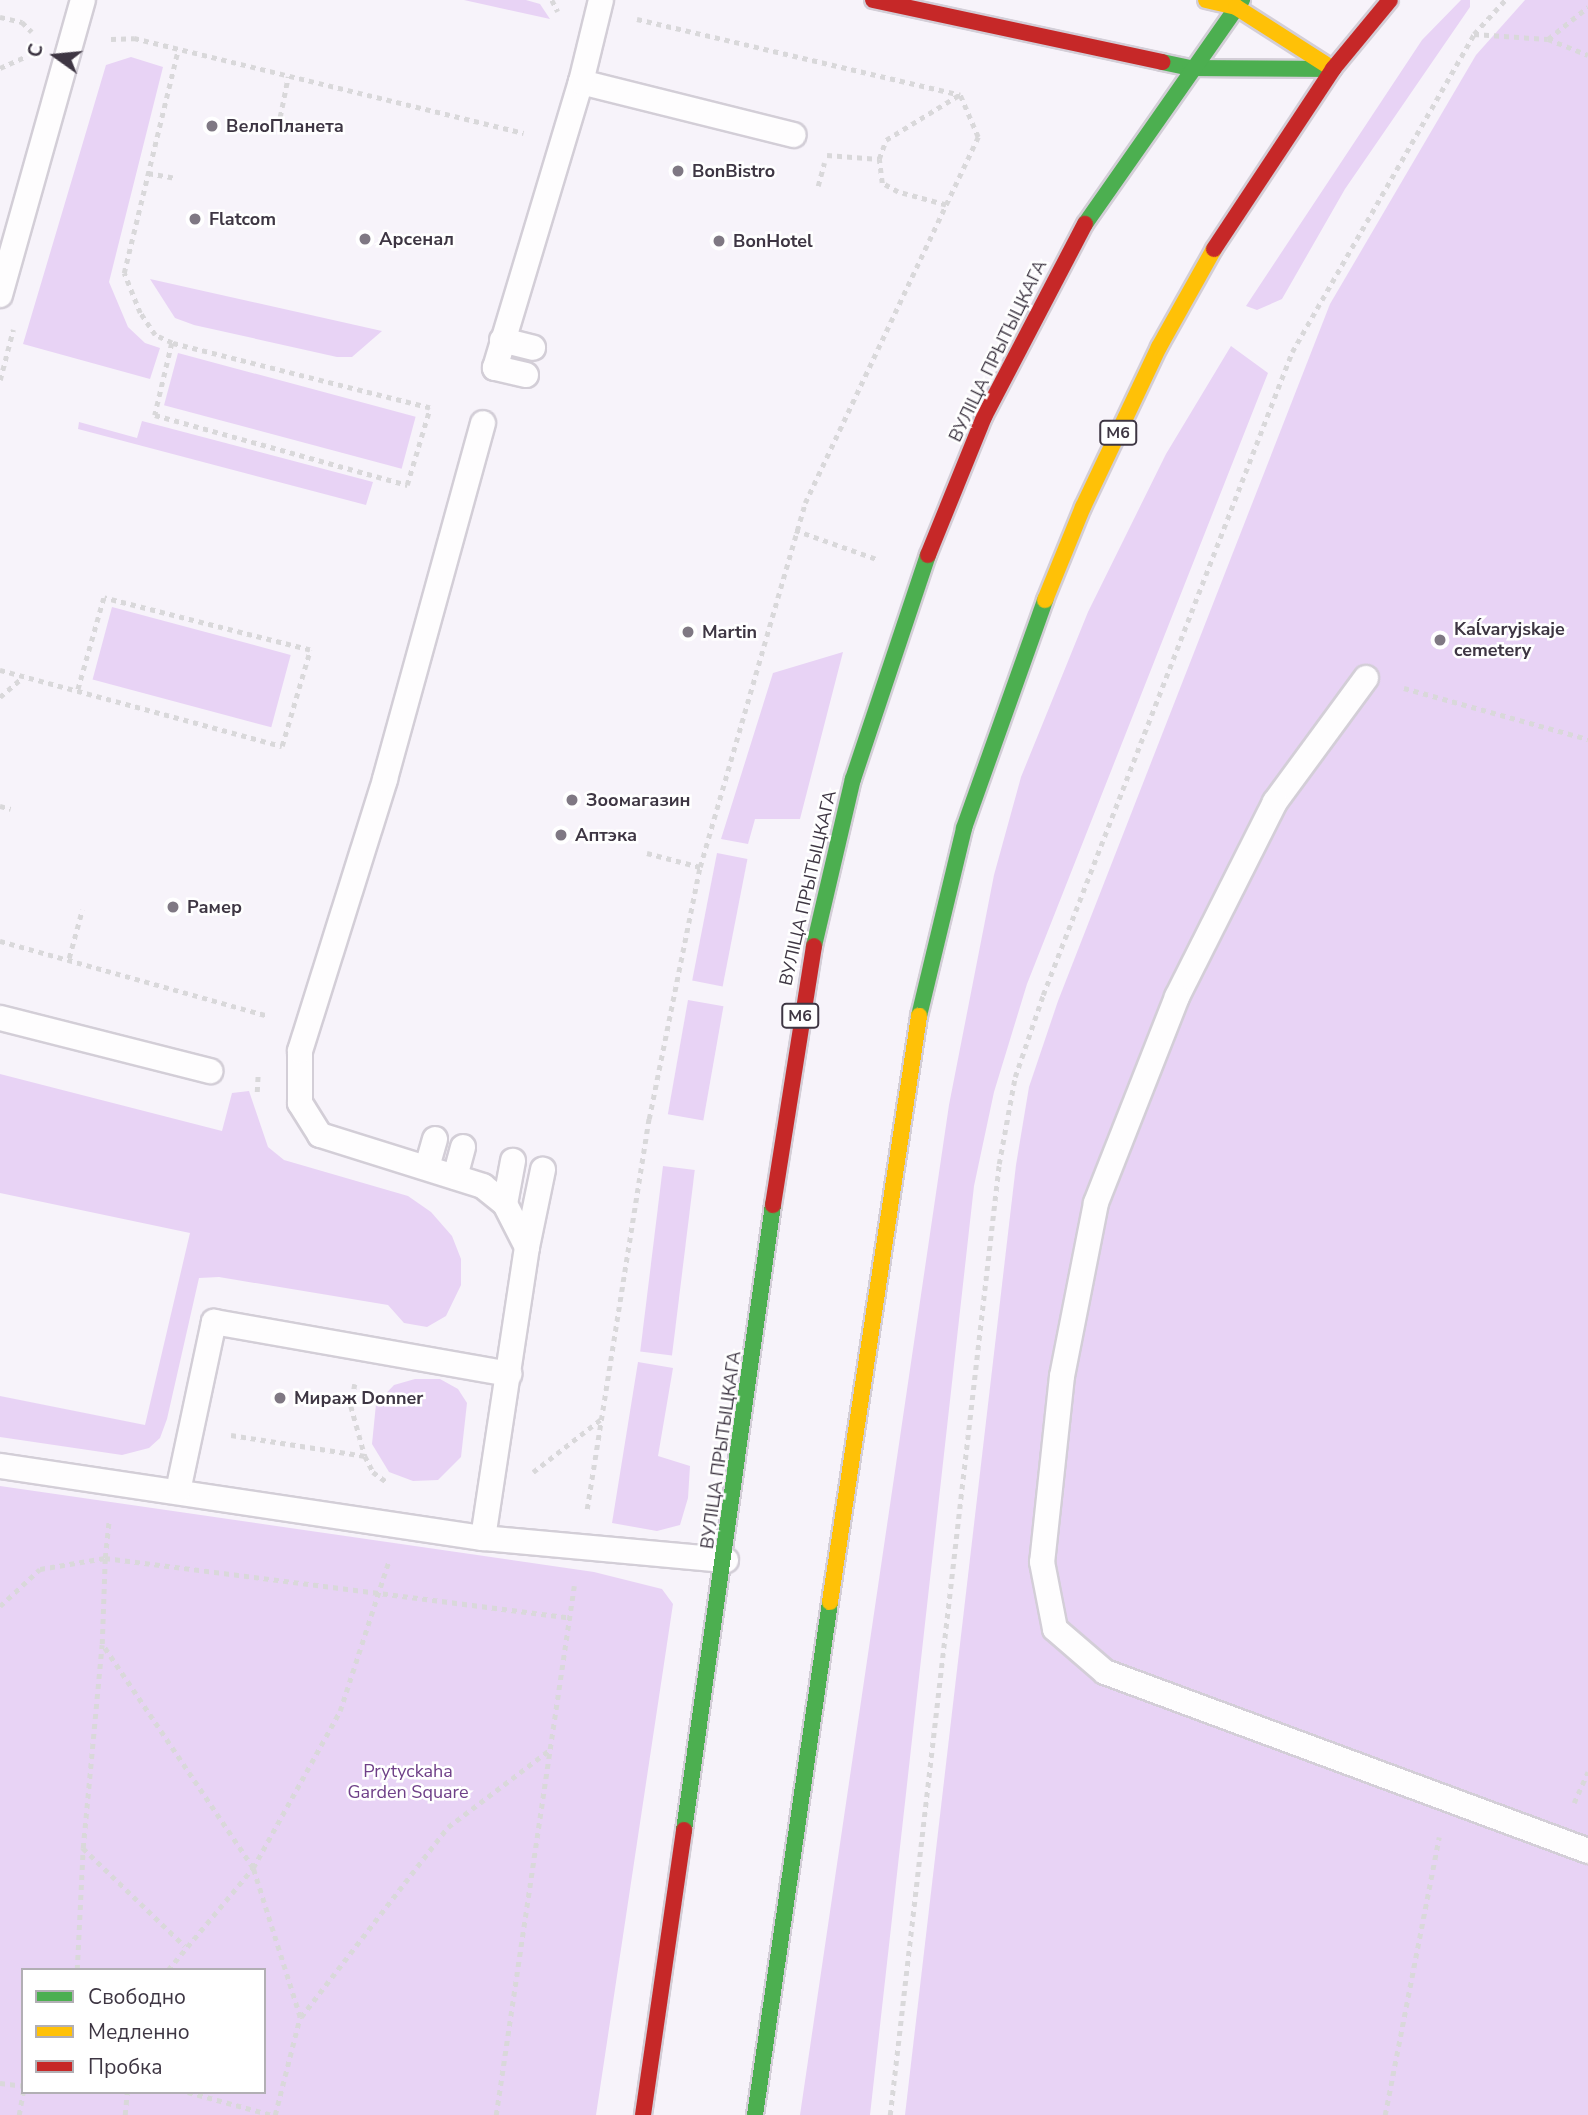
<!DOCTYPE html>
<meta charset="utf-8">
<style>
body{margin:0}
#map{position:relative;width:1588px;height:2115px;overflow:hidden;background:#f7f3fa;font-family:"Nunito Sans",sans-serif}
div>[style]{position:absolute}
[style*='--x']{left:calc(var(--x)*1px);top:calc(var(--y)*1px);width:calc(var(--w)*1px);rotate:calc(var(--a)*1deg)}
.green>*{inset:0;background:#e8d3f5;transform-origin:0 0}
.path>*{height:4.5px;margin-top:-2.25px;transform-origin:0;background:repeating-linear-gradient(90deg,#d9d8da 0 5px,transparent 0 10px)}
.roads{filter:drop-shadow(2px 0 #d3ced7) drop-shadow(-2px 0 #d3ced7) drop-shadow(0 2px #d3ced7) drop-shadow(0 -2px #d3ced7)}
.lane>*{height:24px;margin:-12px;padding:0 12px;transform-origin:12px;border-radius:12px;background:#fefdfe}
.fast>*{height:16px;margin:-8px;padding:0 8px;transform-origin:8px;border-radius:8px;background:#4caf50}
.slow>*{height:16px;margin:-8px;padding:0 8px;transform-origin:8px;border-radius:8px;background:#ffc107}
.jam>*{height:16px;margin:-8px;padding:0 8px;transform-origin:8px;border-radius:8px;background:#c62828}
.dots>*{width:19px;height:19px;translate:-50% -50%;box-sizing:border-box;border:4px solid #fff;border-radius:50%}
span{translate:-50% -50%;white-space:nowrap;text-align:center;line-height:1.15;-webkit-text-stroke:5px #fff;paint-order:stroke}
.shield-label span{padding:2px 5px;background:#fff;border:2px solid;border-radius:5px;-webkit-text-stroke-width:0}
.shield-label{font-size:16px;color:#3e3643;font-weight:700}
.poi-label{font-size:18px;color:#3e3643;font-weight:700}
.left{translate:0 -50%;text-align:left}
.street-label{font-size:18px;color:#3e3643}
.park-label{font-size:18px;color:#6f4088}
.legend{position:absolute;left:21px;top:1968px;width:245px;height:126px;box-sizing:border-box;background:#fff;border:2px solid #b2afb4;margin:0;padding:9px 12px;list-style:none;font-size:21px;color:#3e3643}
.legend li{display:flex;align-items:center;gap:14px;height:35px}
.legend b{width:35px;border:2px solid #b2afb4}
.north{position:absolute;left:21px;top:21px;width:70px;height:70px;-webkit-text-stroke:5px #fff;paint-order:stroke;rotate:285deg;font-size:19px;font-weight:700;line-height:28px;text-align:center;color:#3e3643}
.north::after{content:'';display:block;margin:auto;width:24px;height:32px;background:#3e3643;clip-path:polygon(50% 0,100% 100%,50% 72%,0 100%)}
</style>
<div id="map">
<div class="green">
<i style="clip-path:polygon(464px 0,526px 0,540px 4px,550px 19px)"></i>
<i style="clip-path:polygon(1461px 0,1470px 0,1470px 7px,1345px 189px,1282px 299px,1257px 310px,1246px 306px,1422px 40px)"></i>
<i style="clip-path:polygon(1525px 0,1588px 0,1588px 2115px,905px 2115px,1016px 1165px,1029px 1087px,1058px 1001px,1330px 304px,1476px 55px)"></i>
<i style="clip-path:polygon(131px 57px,163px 67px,109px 282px,128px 327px,145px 343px,160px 348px,150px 379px,23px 344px,106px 65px)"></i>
<i style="clip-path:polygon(150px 279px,382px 331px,352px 357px,337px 357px,194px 325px,175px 318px)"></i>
<i style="clip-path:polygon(1231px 346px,1268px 373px,1027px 984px,994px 1092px,974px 1186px,870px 2115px,800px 2115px,949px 1105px,994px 875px,1021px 777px,1088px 612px,1166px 454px)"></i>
<i style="left:178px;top:353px;width:246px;height:54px;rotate:15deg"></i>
<i style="clip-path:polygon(142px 421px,373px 482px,366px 505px,78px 429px,79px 422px,137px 438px)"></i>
<i style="left:112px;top:607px;width:185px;height:75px;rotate:15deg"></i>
<i style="clip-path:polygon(843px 652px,800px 819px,755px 819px,748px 844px,721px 839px,773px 673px)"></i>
<i style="left:717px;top:853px;width:31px;height:130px;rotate:11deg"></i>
<i style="left:688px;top:1000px;width:36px;height:116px;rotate:10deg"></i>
<i style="clip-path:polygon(0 1074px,222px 1131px,232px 1093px,249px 1091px,268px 1147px,284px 1160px,408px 1196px,431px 1212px,452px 1236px,461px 1259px,461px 1285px,446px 1316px,427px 1327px,404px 1323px,388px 1305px,219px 1277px,199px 1278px,167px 1419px,160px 1438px,149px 1448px,122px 1455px,0 1437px,0 1396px,145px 1425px,190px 1233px,0 1193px)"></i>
<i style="left:663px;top:1166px;width:32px;height:187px;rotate:7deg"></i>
<i style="clip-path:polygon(638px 1362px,673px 1368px,658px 1456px,690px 1466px,688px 1498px,680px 1525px,657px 1531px,612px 1523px)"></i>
<i style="clip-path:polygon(415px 1379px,440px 1379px,458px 1389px,467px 1403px,461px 1457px,438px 1480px,413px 1481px,389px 1472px,372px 1444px,376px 1404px,394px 1385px)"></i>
<i style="clip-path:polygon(evenodd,0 1486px,594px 1572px,662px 1589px,673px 1604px,596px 2115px,0 2115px,0 1486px,23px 1970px,264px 1970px,264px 2092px,23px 2092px,23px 1970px)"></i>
</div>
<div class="path">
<i style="--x:552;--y:0;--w:13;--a:63"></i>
<i style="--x:0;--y:17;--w:23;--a:13"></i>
<i style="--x:22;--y:22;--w:14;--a:45"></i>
<i style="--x:637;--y:19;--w:332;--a:13.2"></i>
<i style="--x:1474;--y:34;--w:74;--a:3.9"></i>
<i style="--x:1548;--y:39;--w:43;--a:21.8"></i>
<i style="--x:111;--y:39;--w:23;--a:-2"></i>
<i style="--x:134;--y:38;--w:401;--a:13.7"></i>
<i style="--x:1548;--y:39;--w:51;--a:-38.7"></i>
<i style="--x:0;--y:68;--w:27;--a:-24"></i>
<i style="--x:280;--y:117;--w:41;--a:-78.7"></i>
<i style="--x:827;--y:155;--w:52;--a:4.4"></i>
<i style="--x:148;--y:173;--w:27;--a:10"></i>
<i style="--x:818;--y:186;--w:24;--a:-75"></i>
<i style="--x:946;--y:205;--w:50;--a:-164.8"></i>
<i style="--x:898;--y:192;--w:18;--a:-151"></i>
<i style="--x:882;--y:183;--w:24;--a:-97"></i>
<i style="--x:879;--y:159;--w:20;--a:-70"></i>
<i style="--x:886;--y:140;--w:86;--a:-31.7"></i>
<i style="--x:172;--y:343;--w:74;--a:103.3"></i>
<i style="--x:155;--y:415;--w:262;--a:15.5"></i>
<i style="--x:407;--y:485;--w:80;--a:-73.4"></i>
<i style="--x:430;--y:408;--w:266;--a:-165.9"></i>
<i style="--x:172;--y:343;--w:19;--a:-155"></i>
<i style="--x:155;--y:335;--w:27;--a:-124"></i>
<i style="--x:140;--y:313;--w:43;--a:-111.8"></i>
<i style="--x:124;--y:273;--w:229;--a:-76.4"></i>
<i style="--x:0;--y:380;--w:52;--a:-75.4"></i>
<i style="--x:795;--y:530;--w:87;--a:19.5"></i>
<i style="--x:0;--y:670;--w:292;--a:15.1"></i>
<i style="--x:282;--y:746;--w:100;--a:-73.7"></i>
<i style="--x:310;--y:650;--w:212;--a:-165.8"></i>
<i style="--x:104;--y:598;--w:96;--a:105.8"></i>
<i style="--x:1404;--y:688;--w:191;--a:15.5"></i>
<i style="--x:0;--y:697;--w:30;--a:-41"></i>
<i style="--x:0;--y:806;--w:11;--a:15"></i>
<i style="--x:647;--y:853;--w:55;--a:14.8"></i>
<i style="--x:0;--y:941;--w:279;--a:15.6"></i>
<i style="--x:69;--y:958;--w:50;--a:-74.8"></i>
<i style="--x:257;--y:1092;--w:19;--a:-87"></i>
<i style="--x:355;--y:1384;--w:22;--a:100"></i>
<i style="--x:351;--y:1406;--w:52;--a:74.4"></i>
<i style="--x:365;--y:1456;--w:18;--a:63"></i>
<i style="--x:373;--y:1472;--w:19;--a:36"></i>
<i style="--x:231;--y:1435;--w:136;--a:8.9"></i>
<i style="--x:533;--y:1472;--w:86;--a:-37.9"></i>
<i style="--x:587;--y:1509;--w:395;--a:-81"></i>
<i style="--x:649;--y:1119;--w:257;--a:-78.6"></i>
<i style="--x:700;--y:867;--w:379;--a:-73.9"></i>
<i style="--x:805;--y:503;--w:405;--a:-64.7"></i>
<i style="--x:978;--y:137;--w:46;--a:-113.2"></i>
<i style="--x:0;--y:1606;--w:54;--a:-42.8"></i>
<i style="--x:40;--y:1569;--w:66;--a:-9.6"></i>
<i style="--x:105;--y:1558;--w:36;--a:-84"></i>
<i style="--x:1574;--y:1803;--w:34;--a:-66"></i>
<i style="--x:83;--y:1848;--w:141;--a:43.9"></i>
<i style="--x:77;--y:1970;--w:122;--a:-87.2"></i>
<i style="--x:83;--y:1848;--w:204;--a:-84.7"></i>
<i style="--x:168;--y:1970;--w:133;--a:-50.2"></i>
<i style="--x:253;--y:1868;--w:179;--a:-61"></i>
<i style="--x:340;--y:1711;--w:156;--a:-72"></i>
<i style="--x:301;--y:2017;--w:240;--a:-52.3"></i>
<i style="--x:448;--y:1827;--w:126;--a:-37.2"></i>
<i style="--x:0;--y:2083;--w:23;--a:7"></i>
<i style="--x:188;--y:2092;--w:87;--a:15.3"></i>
<i style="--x:19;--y:2115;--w:23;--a:-80"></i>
<i style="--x:125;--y:2115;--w:23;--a:-85"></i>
<i style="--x:275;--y:2115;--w:101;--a:-75.7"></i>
<i style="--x:300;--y:2017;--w:156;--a:-107.5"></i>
<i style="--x:253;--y:1868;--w:270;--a:-124"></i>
<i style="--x:102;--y:1644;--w:86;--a:-88"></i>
<i style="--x:105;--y:1558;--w:470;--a:7.3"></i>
<i style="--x:496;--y:2115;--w:535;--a:-81.61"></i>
<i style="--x:890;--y:2115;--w:957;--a:-83.46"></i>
<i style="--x:999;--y:1164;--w:88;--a:-79.6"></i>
<i style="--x:1015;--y:1077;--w:87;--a:-71.1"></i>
<i style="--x:1043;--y:995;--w:690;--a:-68.83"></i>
<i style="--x:1292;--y:352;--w:366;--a:-60.2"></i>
<i style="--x:1474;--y:34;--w:46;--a:-47.6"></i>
<i style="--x:1385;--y:2115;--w:283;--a:-79"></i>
</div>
<div class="roads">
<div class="lane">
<i style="--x:581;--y:82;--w:219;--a:14"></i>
<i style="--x:0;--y:295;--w:306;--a:-74.3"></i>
<i style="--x:502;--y:340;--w:32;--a:14"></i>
<i style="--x:526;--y:375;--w:32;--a:-167"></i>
<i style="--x:495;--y:368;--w:299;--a:-73.3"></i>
<i style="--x:581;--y:82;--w:84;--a:-76.3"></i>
<i style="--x:1366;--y:678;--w:154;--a:126.3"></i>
<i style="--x:1275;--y:802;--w:218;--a:116.7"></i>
<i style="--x:1177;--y:997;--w:221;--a:111.5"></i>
<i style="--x:1096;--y:1203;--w:176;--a:101.1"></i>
<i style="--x:1062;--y:1376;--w:187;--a:96.1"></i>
<i style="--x:1042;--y:1562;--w:68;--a:79"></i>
<i style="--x:1055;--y:1629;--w:66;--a:40.7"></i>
<i style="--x:1105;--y:1672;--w:515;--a:20.33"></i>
<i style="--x:0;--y:1018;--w:217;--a:14.2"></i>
<i style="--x:427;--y:1167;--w:29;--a:-74"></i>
<i style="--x:455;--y:1177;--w:31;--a:-75"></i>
<i style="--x:505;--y:1204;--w:44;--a:-79.5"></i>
<i style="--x:527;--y:1247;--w:79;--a:-78.3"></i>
<i style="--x:0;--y:1466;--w:488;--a:8.5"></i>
<i style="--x:483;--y:1538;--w:244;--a:5.2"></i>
<i style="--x:178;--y:1491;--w:173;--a:-78"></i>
<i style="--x:214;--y:1322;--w:300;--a:10"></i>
<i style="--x:483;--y:1538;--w:294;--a:-81.4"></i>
<i style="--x:527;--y:1247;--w:48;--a:-117.1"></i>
<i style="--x:505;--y:1204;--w:28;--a:-141"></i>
<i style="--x:483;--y:1186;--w:171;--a:-162.6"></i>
<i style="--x:320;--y:1135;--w:38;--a:-122"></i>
<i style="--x:300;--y:1103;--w:52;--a:-90"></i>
<i style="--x:300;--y:1051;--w:285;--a:-72.6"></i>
<i style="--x:385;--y:779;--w:369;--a:-74.6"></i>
</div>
<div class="fast">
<i style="--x:1162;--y:62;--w:29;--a:12"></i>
<i style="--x:1190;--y:68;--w:143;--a:0.4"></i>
<i style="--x:1085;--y:224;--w:274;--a:-55"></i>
<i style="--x:814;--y:946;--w:171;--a:-76.9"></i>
<i style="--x:853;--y:779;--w:236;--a:-71.5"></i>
<i style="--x:919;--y:1016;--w:193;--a:-76.5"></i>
<i style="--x:964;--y:828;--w:242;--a:-70.4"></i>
<i style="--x:684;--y:1830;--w:631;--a:-81.9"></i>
<i style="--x:755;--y:2115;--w:518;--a:-81.68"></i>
</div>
<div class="slow">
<i style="--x:1206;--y:0;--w:31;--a:13"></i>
<i style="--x:1236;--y:7;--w:115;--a:32.6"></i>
<i style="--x:1045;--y:600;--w:100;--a:-67.8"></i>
<i style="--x:1083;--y:507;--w:177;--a:-64.6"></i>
<i style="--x:1159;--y:347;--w:112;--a:-60.7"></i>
<i style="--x:830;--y:1602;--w:593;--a:-81.36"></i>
</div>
<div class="jam">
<i style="--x:873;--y:0;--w:296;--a:12.1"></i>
<i style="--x:1214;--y:249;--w:216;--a:-56.5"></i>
<i style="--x:1333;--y:69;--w:89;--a:-50.4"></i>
<i style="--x:928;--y:555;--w:149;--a:-67.9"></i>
<i style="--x:984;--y:417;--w:218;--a:-62.4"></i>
<i style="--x:773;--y:1205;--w:262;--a:-81"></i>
<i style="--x:643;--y:2115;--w:288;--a:-81.8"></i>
</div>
</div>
<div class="dots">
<i style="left:212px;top:126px;background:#7f7883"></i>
<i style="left:678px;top:171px;background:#7f7883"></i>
<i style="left:195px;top:219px;background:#7f7883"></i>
<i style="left:365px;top:239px;background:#7f7883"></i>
<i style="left:719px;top:241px;background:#7f7883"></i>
<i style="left:688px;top:632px;background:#7f7883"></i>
<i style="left:1440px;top:640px;background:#7f7883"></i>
<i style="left:572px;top:800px;background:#7f7883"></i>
<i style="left:561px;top:835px;background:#7f7883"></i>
<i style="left:173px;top:907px;background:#7f7883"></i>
<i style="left:280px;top:1398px;background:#7f7883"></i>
</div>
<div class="shield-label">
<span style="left:1118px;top:433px">М6</span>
<span style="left:800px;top:1016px">М6</span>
</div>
<div class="poi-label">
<span class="left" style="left:226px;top:126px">ВелоПланета</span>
<span class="left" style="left:692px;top:171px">BonBistro</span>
<span class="left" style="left:209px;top:219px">Flatcom</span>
<span class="left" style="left:379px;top:239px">Арсенал</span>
<span class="left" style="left:733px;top:241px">BonHotel</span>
<span class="left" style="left:1454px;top:640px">Kaĺvaryjskaje<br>cemetery</span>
<span class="left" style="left:702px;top:632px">Martin</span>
<span class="left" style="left:586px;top:800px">Зоомагазин</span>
<span class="left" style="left:575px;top:835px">Аптэка</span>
<span class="left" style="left:187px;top:907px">Рамер</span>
<span class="left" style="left:294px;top:1398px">Мираж Donner</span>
</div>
<div class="street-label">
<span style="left:998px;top:351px;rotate:-64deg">ВУЛІЦА ПРЫТЫЦКАГА</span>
<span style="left:808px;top:888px;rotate:-77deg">ВУЛІЦА ПРЫТЫЦКАГА</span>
<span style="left:721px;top:1450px;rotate:-82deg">ВУЛІЦА ПРЫТЫЦКАГА</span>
</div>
<div class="park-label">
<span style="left:408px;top:1782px">Prytyckaha<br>Garden Square</span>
</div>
<ul class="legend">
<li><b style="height:9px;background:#4caf50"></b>Свободно</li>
<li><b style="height:9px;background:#ffc107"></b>Медленно</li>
<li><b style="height:9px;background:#c62828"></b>Пробка</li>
</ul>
<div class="north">С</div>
</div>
